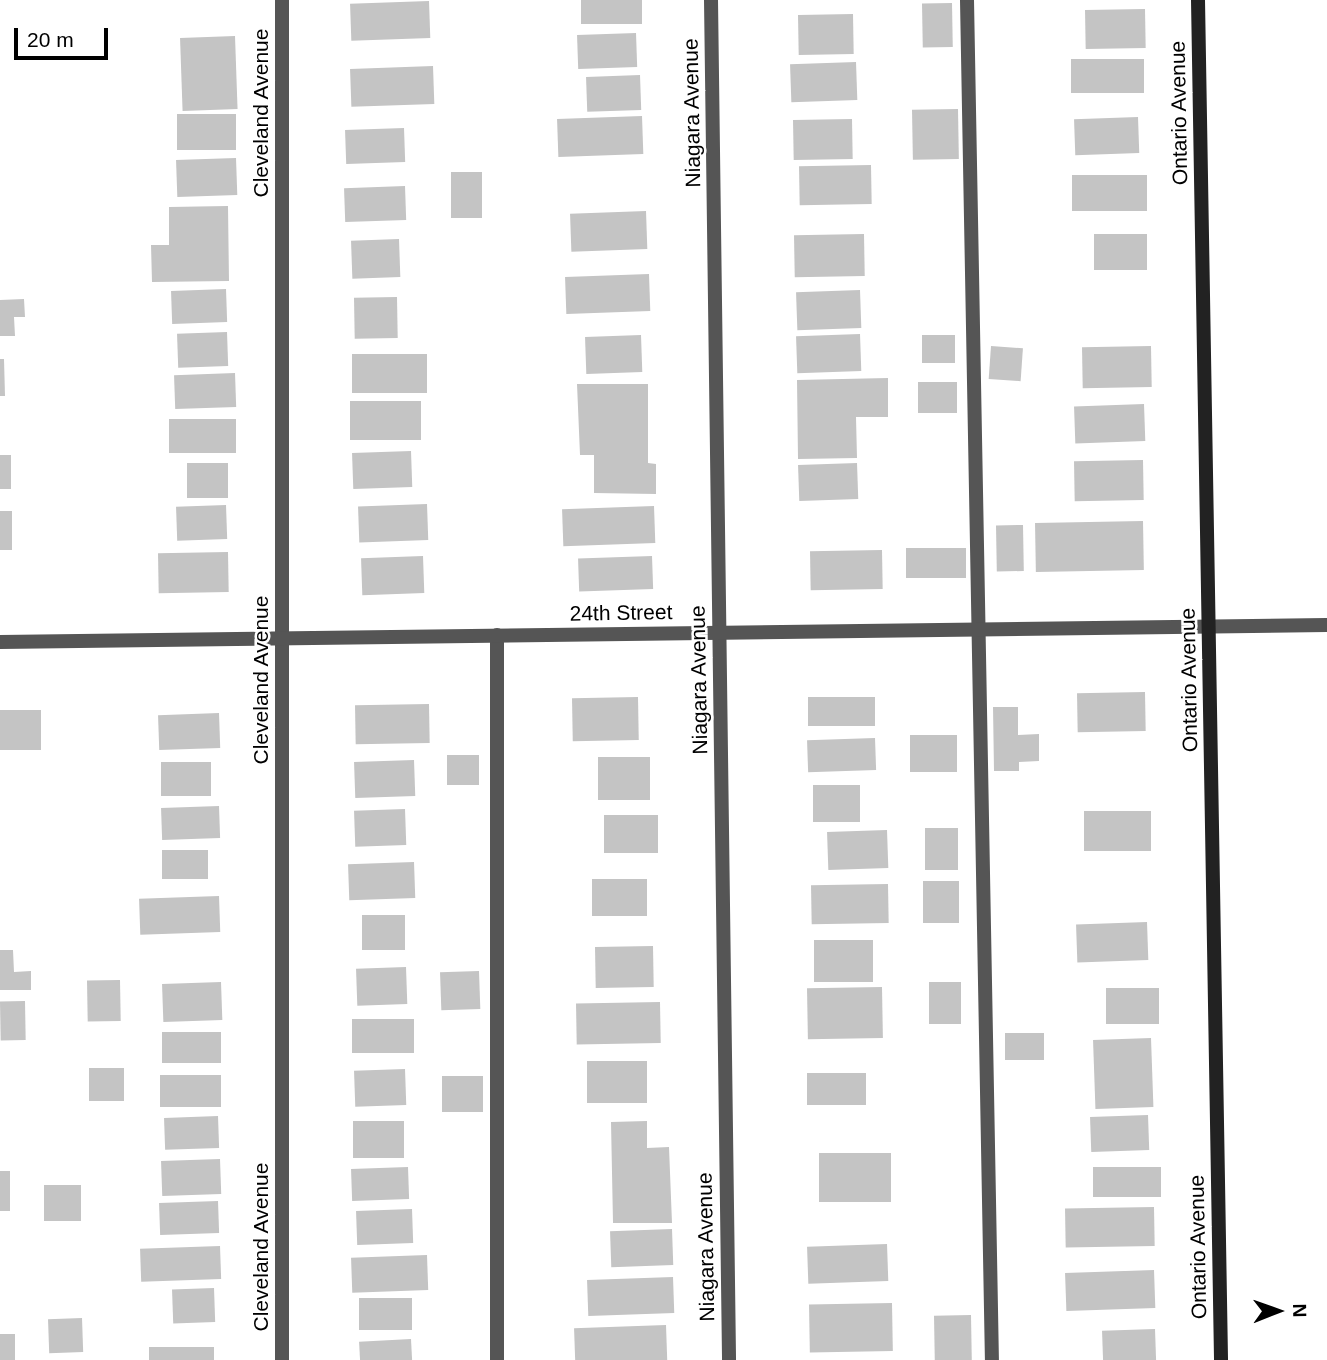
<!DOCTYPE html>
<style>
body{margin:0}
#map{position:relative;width:1327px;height:1360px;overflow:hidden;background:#fff;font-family:Arial,sans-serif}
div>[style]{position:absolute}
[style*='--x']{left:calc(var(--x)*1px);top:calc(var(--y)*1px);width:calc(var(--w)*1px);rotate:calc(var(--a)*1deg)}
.building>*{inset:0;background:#c4c4c4;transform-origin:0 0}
.service>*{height:14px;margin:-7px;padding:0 7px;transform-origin:7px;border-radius:7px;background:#555}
.minor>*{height:14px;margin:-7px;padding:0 7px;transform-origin:7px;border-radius:7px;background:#555}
.secondary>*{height:14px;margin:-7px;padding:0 7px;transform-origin:7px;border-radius:7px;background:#222}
span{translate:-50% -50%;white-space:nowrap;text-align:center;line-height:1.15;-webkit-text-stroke:5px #fff;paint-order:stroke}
.street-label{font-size:21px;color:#000}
.north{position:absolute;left:1243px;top:1276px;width:70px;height:70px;-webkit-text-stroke:5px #fff;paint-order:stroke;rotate:89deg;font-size:19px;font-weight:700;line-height:28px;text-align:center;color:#000}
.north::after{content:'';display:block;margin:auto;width:24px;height:32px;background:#000;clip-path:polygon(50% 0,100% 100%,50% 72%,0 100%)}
.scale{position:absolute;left:14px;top:28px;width:94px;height:32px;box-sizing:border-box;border:4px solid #000;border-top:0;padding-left:9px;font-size:21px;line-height:24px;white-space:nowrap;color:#000;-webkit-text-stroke:5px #fff;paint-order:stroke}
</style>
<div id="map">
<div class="building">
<i style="left:581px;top:0;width:61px;height:24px"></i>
<i style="left:429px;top:1px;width:37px;height:79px;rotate:88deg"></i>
<i style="left:952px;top:3px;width:44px;height:30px;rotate:89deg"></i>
<i style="left:1145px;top:9px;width:39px;height:60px;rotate:89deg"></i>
<i style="left:853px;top:14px;width:40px;height:55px;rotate:89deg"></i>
<i style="left:636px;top:33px;width:34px;height:59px;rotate:88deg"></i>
<i style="left:235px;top:36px;width:73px;height:55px;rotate:88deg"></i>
<i style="left:1144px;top:59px;width:34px;height:73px;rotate:90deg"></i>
<i style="left:856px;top:62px;width:38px;height:66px;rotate:88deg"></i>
<i style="left:433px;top:66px;width:38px;height:83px;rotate:88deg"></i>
<i style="left:640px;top:75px;width:35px;height:54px;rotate:88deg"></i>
<i style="left:958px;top:109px;width:50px;height:46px;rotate:89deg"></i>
<i style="left:236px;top:114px;width:36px;height:59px;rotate:90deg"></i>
<i style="left:642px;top:116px;width:38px;height:85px;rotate:88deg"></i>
<i style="left:1138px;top:117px;width:36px;height:64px;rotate:88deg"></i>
<i style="left:852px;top:119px;width:40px;height:59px;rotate:89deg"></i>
<i style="left:404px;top:128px;width:34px;height:59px;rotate:88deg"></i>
<i style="left:236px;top:158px;width:37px;height:60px;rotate:88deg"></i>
<i style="left:871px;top:165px;width:39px;height:72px;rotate:89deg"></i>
<i style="left:451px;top:172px;width:31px;height:46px"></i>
<i style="left:1147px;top:175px;width:36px;height:75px;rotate:90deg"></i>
<i style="left:405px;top:186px;width:34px;height:61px;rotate:88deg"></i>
<i style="clip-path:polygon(228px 206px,229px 281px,152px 282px,151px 245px,169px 245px,169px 207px)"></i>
<i style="left:646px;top:211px;width:38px;height:76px;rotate:88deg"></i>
<i style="left:864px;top:234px;width:42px;height:70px;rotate:89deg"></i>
<i style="left:1147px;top:234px;width:36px;height:53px;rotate:90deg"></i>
<i style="left:399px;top:239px;width:38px;height:48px;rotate:88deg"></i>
<i style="left:649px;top:274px;width:37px;height:84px;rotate:88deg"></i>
<i style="left:226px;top:289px;width:33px;height:55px;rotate:88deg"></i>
<i style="left:860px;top:290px;width:38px;height:64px;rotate:88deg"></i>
<i style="left:397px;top:297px;width:41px;height:43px;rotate:89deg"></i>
<i style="clip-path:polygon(24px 299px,25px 317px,14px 317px,15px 336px,0 336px,0 300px)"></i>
<i style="left:227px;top:332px;width:34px;height:50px;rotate:88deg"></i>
<i style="left:860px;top:334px;width:37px;height:64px;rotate:88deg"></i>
<i style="left:641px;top:335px;width:37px;height:56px;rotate:88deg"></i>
<i style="left:922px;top:335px;width:33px;height:28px"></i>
<i style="left:991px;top:346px;width:32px;height:33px;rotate:4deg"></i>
<i style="left:1151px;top:346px;width:41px;height:69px;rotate:89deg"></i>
<i style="left:427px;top:354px;width:39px;height:75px;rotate:90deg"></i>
<i style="clip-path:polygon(0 359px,4px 359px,5px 396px,0 396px)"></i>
<i style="left:235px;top:373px;width:34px;height:61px;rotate:88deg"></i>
<i style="clip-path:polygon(888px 378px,888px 417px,856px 417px,857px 458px,798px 459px,797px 380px)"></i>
<i style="left:957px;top:382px;width:31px;height:39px;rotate:90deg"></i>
<i style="clip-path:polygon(577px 384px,648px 384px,648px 463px,656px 464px,656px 494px,594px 493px,594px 455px,580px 455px)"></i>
<i style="left:421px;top:401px;width:39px;height:71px;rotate:90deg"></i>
<i style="left:1144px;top:404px;width:37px;height:70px;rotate:88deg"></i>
<i style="left:236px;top:419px;width:34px;height:67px;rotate:90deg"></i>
<i style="left:411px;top:451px;width:36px;height:59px;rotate:88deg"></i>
<i style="left:0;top:455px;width:11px;height:34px"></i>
<i style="left:1143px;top:460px;width:40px;height:69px;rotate:89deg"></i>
<i style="left:228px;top:463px;width:35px;height:41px;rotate:90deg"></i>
<i style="left:857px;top:463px;width:36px;height:59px;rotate:88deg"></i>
<i style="left:427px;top:504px;width:36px;height:69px;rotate:88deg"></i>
<i style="left:226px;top:505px;width:34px;height:50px;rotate:88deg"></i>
<i style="left:654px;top:506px;width:37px;height:92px;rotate:88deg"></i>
<i style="left:0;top:511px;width:12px;height:39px"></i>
<i style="left:1143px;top:521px;width:49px;height:108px;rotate:89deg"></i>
<i style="left:1023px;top:525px;width:46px;height:27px;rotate:89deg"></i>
<i style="left:966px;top:548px;width:30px;height:60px;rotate:90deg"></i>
<i style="left:882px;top:550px;width:39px;height:72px;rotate:89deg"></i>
<i style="left:228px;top:552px;width:40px;height:70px;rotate:89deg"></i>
<i style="left:423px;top:556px;width:37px;height:62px;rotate:88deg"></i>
<i style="left:652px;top:556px;width:33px;height:74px;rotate:88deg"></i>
<i style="left:1145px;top:692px;width:39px;height:68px;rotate:89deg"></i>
<i style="left:638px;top:697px;width:43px;height:66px;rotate:89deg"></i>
<i style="left:808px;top:697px;width:67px;height:29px"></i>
<i style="left:429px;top:704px;width:39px;height:74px;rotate:89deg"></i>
<i style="clip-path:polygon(993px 707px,1018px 707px,1018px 735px,1039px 734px,1039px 761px,1019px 762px,1019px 771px,994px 771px)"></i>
<i style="left:0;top:710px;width:41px;height:40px"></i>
<i style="left:219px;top:713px;width:35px;height:61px;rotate:88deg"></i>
<i style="left:910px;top:735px;width:47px;height:37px"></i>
<i style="left:875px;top:738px;width:32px;height:68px;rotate:88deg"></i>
<i style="left:447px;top:755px;width:32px;height:30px"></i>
<i style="left:598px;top:757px;width:52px;height:43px"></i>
<i style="left:414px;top:760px;width:36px;height:60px;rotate:88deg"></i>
<i style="left:211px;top:762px;width:34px;height:50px;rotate:90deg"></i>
<i style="left:860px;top:785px;width:37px;height:47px;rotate:90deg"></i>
<i style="left:219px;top:806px;width:32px;height:58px;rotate:88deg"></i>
<i style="left:405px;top:809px;width:36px;height:51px;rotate:88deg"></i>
<i style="left:1151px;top:811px;width:40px;height:67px;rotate:90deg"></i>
<i style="left:658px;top:815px;width:38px;height:54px;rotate:90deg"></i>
<i style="left:925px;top:828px;width:33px;height:42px"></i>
<i style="left:887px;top:830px;width:38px;height:60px;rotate:88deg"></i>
<i style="left:208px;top:850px;width:29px;height:46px;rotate:90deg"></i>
<i style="left:414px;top:862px;width:36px;height:66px;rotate:88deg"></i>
<i style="left:647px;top:879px;width:37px;height:55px;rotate:90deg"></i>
<i style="left:959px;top:881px;width:42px;height:36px;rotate:90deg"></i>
<i style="left:888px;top:884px;width:39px;height:77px;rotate:89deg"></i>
<i style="left:219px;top:896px;width:36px;height:80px;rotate:88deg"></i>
<i style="left:362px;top:915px;width:43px;height:35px"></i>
<i style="left:1147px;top:922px;width:38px;height:71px;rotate:88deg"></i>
<i style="left:873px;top:940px;width:42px;height:59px;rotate:90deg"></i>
<i style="left:653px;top:946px;width:41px;height:58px;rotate:89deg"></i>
<i style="clip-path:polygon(0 950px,13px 950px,14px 972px,31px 971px,31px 990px,0 990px)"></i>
<i style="left:406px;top:967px;width:37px;height:50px;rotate:88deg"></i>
<i style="left:479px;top:971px;width:38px;height:39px;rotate:88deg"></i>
<i style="left:120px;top:980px;width:41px;height:33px;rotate:89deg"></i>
<i style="left:221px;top:982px;width:38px;height:59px;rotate:88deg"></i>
<i style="left:961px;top:982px;width:42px;height:32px;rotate:90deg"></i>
<i style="left:882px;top:987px;width:51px;height:75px;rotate:89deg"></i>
<i style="left:1159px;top:988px;width:36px;height:53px;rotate:90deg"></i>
<i style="left:25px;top:1001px;width:39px;height:25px;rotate:89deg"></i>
<i style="left:660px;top:1002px;width:41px;height:84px;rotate:89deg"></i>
<i style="left:414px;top:1019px;width:34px;height:62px;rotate:90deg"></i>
<i style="left:221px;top:1032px;width:31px;height:59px;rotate:90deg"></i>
<i style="left:1044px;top:1033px;width:27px;height:39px;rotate:90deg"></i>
<i style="left:1151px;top:1038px;width:69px;height:58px;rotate:88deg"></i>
<i style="left:647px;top:1061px;width:42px;height:60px;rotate:90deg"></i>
<i style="left:89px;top:1068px;width:35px;height:33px"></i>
<i style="left:405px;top:1069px;width:36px;height:51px;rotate:88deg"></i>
<i style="left:866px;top:1073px;width:32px;height:59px;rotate:90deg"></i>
<i style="left:221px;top:1075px;width:32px;height:61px;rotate:90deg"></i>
<i style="left:442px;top:1076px;width:41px;height:36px"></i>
<i style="left:1148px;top:1115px;width:35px;height:58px;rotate:88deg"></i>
<i style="left:218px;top:1116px;width:32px;height:54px;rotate:88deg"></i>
<i style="left:353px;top:1121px;width:51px;height:37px"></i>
<i style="clip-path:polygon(647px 1121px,647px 1148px,669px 1147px,672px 1223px,613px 1223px,611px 1122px)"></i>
<i style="left:891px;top:1153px;width:49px;height:72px;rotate:90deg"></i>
<i style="left:220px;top:1159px;width:35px;height:59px;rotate:88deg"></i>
<i style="left:408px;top:1167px;width:32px;height:57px;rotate:88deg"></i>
<i style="left:1161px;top:1167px;width:30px;height:68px;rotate:90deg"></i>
<i style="left:0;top:1171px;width:10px;height:40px"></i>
<i style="left:81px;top:1185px;width:36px;height:37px;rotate:90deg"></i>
<i style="left:218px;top:1201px;width:32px;height:59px;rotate:88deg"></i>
<i style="left:1154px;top:1207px;width:39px;height:89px;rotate:89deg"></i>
<i style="left:412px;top:1209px;width:34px;height:56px;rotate:88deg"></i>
<i style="left:672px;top:1229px;width:36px;height:62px;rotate:88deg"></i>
<i style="left:887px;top:1244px;width:37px;height:80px;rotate:88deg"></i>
<i style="left:220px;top:1246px;width:33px;height:80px;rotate:88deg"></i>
<i style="left:427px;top:1255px;width:35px;height:76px;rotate:88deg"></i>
<i style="left:1154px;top:1270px;width:38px;height:89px;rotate:88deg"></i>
<i style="left:673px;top:1277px;width:36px;height:86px;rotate:88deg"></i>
<i style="left:214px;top:1288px;width:34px;height:42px;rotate:88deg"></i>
<i style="left:359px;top:1298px;width:53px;height:32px"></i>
<i style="left:892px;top:1303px;width:48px;height:83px;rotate:89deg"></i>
<i style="left:971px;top:1315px;width:45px;height:37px;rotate:89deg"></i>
<i style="left:82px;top:1318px;width:34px;height:34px;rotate:88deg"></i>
<i style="left:666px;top:1325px;width:35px;height:92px;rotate:88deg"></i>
<i style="left:1155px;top:1329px;width:31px;height:53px;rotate:88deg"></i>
<i style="left:15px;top:1334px;width:26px;height:15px;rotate:90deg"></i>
<i style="left:411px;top:1339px;width:21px;height:52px;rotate:87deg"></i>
<i style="left:214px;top:1347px;width:13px;height:65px;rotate:90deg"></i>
</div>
<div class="service">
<i style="--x:967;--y:0;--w:1360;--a:88.95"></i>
<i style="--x:497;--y:1360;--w:725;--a:-90"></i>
</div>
<div class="minor">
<i style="--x:282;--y:0;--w:1360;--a:90"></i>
<i style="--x:711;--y:0;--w:1360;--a:89.24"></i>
<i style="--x:0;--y:642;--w:1327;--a:-0.73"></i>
</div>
<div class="secondary">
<i style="--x:1198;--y:0;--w:1360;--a:89.03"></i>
</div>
<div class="street-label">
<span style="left:261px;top:113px;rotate:-90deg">Cleveland Avenue</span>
<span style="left:692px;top:113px;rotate:-91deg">Niagara Avenue</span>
<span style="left:1179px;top:113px;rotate:-91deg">Ontario Avenue</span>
<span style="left:621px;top:613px;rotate:-1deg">24th Street</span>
<span style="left:261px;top:680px;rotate:-90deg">Cleveland Avenue</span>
<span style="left:699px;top:680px;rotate:-91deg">Niagara Avenue</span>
<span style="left:1189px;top:680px;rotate:-91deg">Ontario Avenue</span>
<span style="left:261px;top:1247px;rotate:-90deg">Cleveland Avenue</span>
<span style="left:706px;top:1247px;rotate:-91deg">Niagara Avenue</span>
<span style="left:1198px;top:1247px;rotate:-91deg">Ontario Avenue</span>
</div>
<div class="north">N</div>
<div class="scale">20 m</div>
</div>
